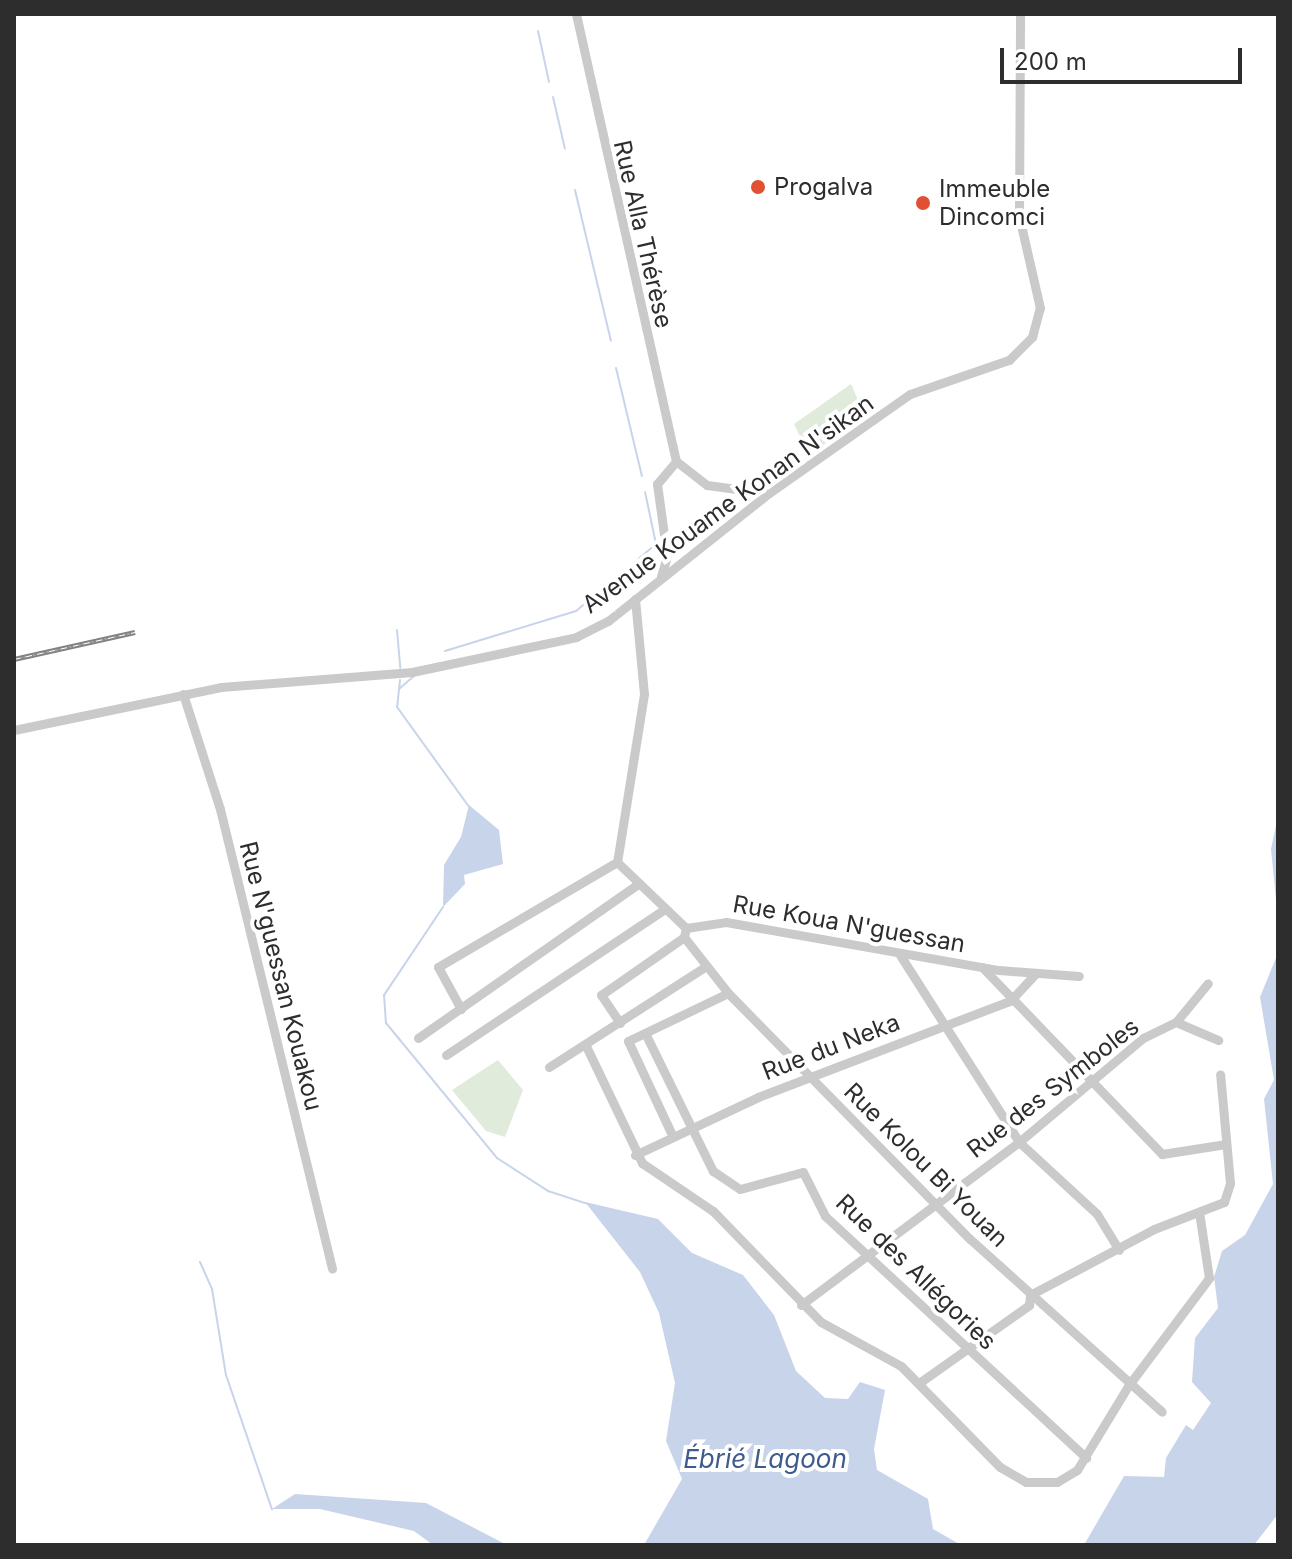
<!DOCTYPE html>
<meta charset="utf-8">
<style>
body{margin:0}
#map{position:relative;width:1292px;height:1559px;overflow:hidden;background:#fff;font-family:Inter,sans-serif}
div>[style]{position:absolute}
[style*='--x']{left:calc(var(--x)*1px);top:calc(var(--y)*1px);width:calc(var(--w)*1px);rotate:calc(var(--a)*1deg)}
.green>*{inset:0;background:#e0ebdb}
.water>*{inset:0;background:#c7d4ea}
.stream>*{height:2px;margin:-1px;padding:0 1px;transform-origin:1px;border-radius:1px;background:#c7d4ea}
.minor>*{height:9px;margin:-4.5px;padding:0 4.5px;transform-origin:4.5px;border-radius:4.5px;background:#cacaca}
.rail>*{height:5px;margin-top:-2.5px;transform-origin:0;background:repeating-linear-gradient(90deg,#fff 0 6px,#828282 0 12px);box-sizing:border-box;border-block:2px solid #828282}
.dots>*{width:22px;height:22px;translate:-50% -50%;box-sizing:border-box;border:4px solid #fff;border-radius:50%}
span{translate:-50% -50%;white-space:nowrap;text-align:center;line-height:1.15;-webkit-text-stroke:8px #fff;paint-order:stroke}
.poi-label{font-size:24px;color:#2d2d2d}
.left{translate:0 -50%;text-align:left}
.street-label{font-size:24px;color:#2d2d2d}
.water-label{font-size:26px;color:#3d5b8d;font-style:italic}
.frame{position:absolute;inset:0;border:16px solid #2d2d2d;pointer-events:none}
.scale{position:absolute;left:1000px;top:48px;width:242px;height:36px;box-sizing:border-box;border:4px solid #2d2d2d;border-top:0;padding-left:10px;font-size:24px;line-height:28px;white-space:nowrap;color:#2d2d2d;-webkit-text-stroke:6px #fff;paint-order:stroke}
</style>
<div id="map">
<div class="green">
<i style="clip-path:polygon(851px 384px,865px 416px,809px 455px,794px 424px)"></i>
<i style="clip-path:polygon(498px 1060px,523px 1090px,505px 1137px,486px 1131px,452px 1090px)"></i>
</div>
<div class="water">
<i style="clip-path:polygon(469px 805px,499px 830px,503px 864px,464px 875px,465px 884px,443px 907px,444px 865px,461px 837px)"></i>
<i style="clip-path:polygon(1278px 816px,1278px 920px,1271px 849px)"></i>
<i style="clip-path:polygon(1278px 953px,1278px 1514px,1254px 1545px,1084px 1545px,1124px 1476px,1164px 1477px,1166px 1458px,1186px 1425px,1193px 1430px,1211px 1403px,1192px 1382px,1195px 1338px,1218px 1308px,1214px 1277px,1222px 1251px,1245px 1235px,1273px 1184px,1264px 1099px,1274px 1080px,1260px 997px)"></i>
<i style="clip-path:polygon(585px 1202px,658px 1219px,692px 1253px,743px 1275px,774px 1315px,796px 1371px,825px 1398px,848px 1399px,860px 1382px,885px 1390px,874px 1449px,877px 1470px,928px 1499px,933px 1529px,961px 1545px,644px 1545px,682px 1479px,666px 1441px,675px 1383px,659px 1313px,640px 1272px)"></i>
<i style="clip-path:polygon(295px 1494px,426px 1503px,507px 1545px,433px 1545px,414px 1531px,320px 1509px,272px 1509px)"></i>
</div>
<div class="stream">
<i style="--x:538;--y:31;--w:52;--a:77.8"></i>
<i style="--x:553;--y:97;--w:53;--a:77"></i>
<i style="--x:575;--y:190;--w:155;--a:76.6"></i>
<i style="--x:616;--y:368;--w:111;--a:76.5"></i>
<i style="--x:397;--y:630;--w:38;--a:85"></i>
<i style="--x:445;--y:651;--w:137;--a:-17"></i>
<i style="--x:576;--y:611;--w:104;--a:-39.9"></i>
<i style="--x:656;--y:544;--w:53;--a:-101.9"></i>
<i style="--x:400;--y:680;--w:27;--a:96"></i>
<i style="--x:397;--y:707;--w:123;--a:54.2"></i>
<i style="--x:399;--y:689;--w:21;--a:-41"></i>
<i style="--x:443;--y:907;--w:106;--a:123.8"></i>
<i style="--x:384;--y:995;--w:28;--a:86"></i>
<i style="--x:386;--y:1023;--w:175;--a:50.6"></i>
<i style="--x:497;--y:1158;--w:61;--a:32.9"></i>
<i style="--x:548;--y:1191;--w:40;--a:18"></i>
<i style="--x:200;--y:1262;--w:30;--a:66"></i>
<i style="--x:212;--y:1289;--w:87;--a:80.8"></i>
<i style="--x:226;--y:1375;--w:142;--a:71.1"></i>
</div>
<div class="minor">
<i style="--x:576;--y:14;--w:458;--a:77.4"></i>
<i style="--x:676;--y:461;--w:39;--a:38"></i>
<i style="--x:707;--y:485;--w:60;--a:7.7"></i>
<i style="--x:661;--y:576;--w:21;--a:-73"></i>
<i style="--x:667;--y:556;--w:73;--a:-97.9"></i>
<i style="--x:657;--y:484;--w:30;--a:-50"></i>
<i style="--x:635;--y:599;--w:95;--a:84.6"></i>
<i style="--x:644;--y:694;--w:170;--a:99.1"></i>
<i style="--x:617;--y:862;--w:95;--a:43.7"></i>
<i style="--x:686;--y:928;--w:40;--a:-8.5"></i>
<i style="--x:726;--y:922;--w:277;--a:10"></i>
<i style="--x:999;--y:970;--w:80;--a:4.3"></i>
<i style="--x:183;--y:694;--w:121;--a:72.2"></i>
<i style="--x:220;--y:809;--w:473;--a:76.3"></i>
<i style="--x:14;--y:730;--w:211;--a:-11.7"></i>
<i style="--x:221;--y:687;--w:192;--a:-4.5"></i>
<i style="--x:412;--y:672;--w:168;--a:-12"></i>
<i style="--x:576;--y:637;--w:36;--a:-27"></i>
<i style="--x:608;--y:621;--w:206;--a:-38.5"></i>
<i style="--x:769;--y:493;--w:172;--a:-35.1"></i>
<i style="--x:910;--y:394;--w:105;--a:-19"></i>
<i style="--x:1009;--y:360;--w:33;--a:-45"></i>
<i style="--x:1032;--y:337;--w:30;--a:-75"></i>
<i style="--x:1040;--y:308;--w:94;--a:-102.9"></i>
<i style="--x:1019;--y:216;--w:202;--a:-89.7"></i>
<i style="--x:686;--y:928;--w:9;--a:103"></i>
<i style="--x:684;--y:937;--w:71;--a:51.8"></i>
<i style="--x:728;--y:993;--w:345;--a:45.5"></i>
<i style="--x:970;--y:1239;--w:258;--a:42"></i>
<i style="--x:900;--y:955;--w:222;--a:57.5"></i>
<i style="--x:1019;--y:1142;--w:106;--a:42.7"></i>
<i style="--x:1097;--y:1214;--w:42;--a:58.6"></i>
<i style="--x:982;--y:967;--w:260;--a:46.1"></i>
<i style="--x:1162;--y:1154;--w:65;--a:-8.9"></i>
<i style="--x:461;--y:1009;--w:48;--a:-118.7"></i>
<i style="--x:438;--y:967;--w:208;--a:-30.4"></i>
<i style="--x:1176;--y:1022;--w:46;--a:23.2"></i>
<i style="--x:620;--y:1023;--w:34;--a:-124"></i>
<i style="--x:601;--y:995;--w:101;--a:-34.9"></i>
<i style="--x:645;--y:1033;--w:154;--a:63.8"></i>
<i style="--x:713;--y:1171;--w:32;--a:34"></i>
<i style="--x:740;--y:1189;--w:65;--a:-15.1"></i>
<i style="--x:803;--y:1172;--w:49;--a:63.4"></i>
<i style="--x:825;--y:1216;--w:356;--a:42.8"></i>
<i style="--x:418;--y:1038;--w:269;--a:-35"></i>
<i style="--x:586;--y:1046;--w:130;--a:64.4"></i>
<i style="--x:642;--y:1163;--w:86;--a:34.1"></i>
<i style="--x:713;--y:1211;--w:155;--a:45.8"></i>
<i style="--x:821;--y:1322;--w:91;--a:28.8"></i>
<i style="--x:901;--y:1366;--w:141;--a:45.6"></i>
<i style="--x:1000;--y:1467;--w:30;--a:30"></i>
<i style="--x:1026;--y:1482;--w:31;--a:0"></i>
<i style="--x:1057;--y:1482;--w:23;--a:-31"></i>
<i style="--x:1077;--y:1470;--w:98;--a:-58.7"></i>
<i style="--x:1128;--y:1386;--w:135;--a:-53.1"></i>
<i style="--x:1209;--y:1278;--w:67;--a:-98.6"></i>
<i style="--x:446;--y:1055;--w:263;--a:-33.7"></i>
<i style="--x:549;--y:1067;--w:185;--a:-32.7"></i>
<i style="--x:673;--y:1137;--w:106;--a:-115.1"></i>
<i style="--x:628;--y:1041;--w:111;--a:-25.6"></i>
<i style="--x:635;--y:1155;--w:136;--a:-25.2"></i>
<i style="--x:758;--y:1097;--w:270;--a:-20.9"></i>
<i style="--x:1010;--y:1001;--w:35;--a:-47"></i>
<i style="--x:801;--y:1305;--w:272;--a:-36.8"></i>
<i style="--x:1019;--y:1142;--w:162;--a:-40"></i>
<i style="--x:1143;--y:1038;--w:37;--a:-26"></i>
<i style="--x:1176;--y:1022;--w:50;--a:-50.6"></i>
<i style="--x:919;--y:1383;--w:135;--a:-35.3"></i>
<i style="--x:1029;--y:1305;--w:10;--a:-84"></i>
<i style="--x:1030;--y:1295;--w:140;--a:-28"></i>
<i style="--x:1154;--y:1229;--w:75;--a:-21.1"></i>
<i style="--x:1224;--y:1202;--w:20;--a:-72"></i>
<i style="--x:1230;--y:1183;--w:109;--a:-95.2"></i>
</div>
<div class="rail">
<i style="--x:14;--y:659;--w:124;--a:-12.6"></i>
</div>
<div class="dots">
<i style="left:758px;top:187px;background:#e15032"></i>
<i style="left:923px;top:203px;background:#e15032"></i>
</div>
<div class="poi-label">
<span class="left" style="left:774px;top:187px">Progalva</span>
<span class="left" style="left:939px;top:203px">Immeuble<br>Dincomci</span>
</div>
<div class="street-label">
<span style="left:643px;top:234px;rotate:77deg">Rue Alla Thérèse</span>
<span style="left:728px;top:504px;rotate:-36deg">Avenue Kouame Konan N'sikan</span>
<span style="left:849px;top:924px;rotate:10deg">Rue Koua N'guessan</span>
<span style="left:281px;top:976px;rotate:76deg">Rue N'guessan Kouakou</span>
<span style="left:831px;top:1047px;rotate:-21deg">Rue du Neka</span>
<span style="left:1053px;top:1088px;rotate:-38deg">Rue des Symboles</span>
<span style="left:926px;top:1165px;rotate:45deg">Rue Kolou Bi Youan</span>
<span style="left:916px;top:1272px;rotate:44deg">Rue des Allégories</span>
</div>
<div class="water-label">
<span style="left:765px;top:1459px">Ébrié Lagoon</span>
</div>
<div class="frame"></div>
<div class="scale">200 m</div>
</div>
